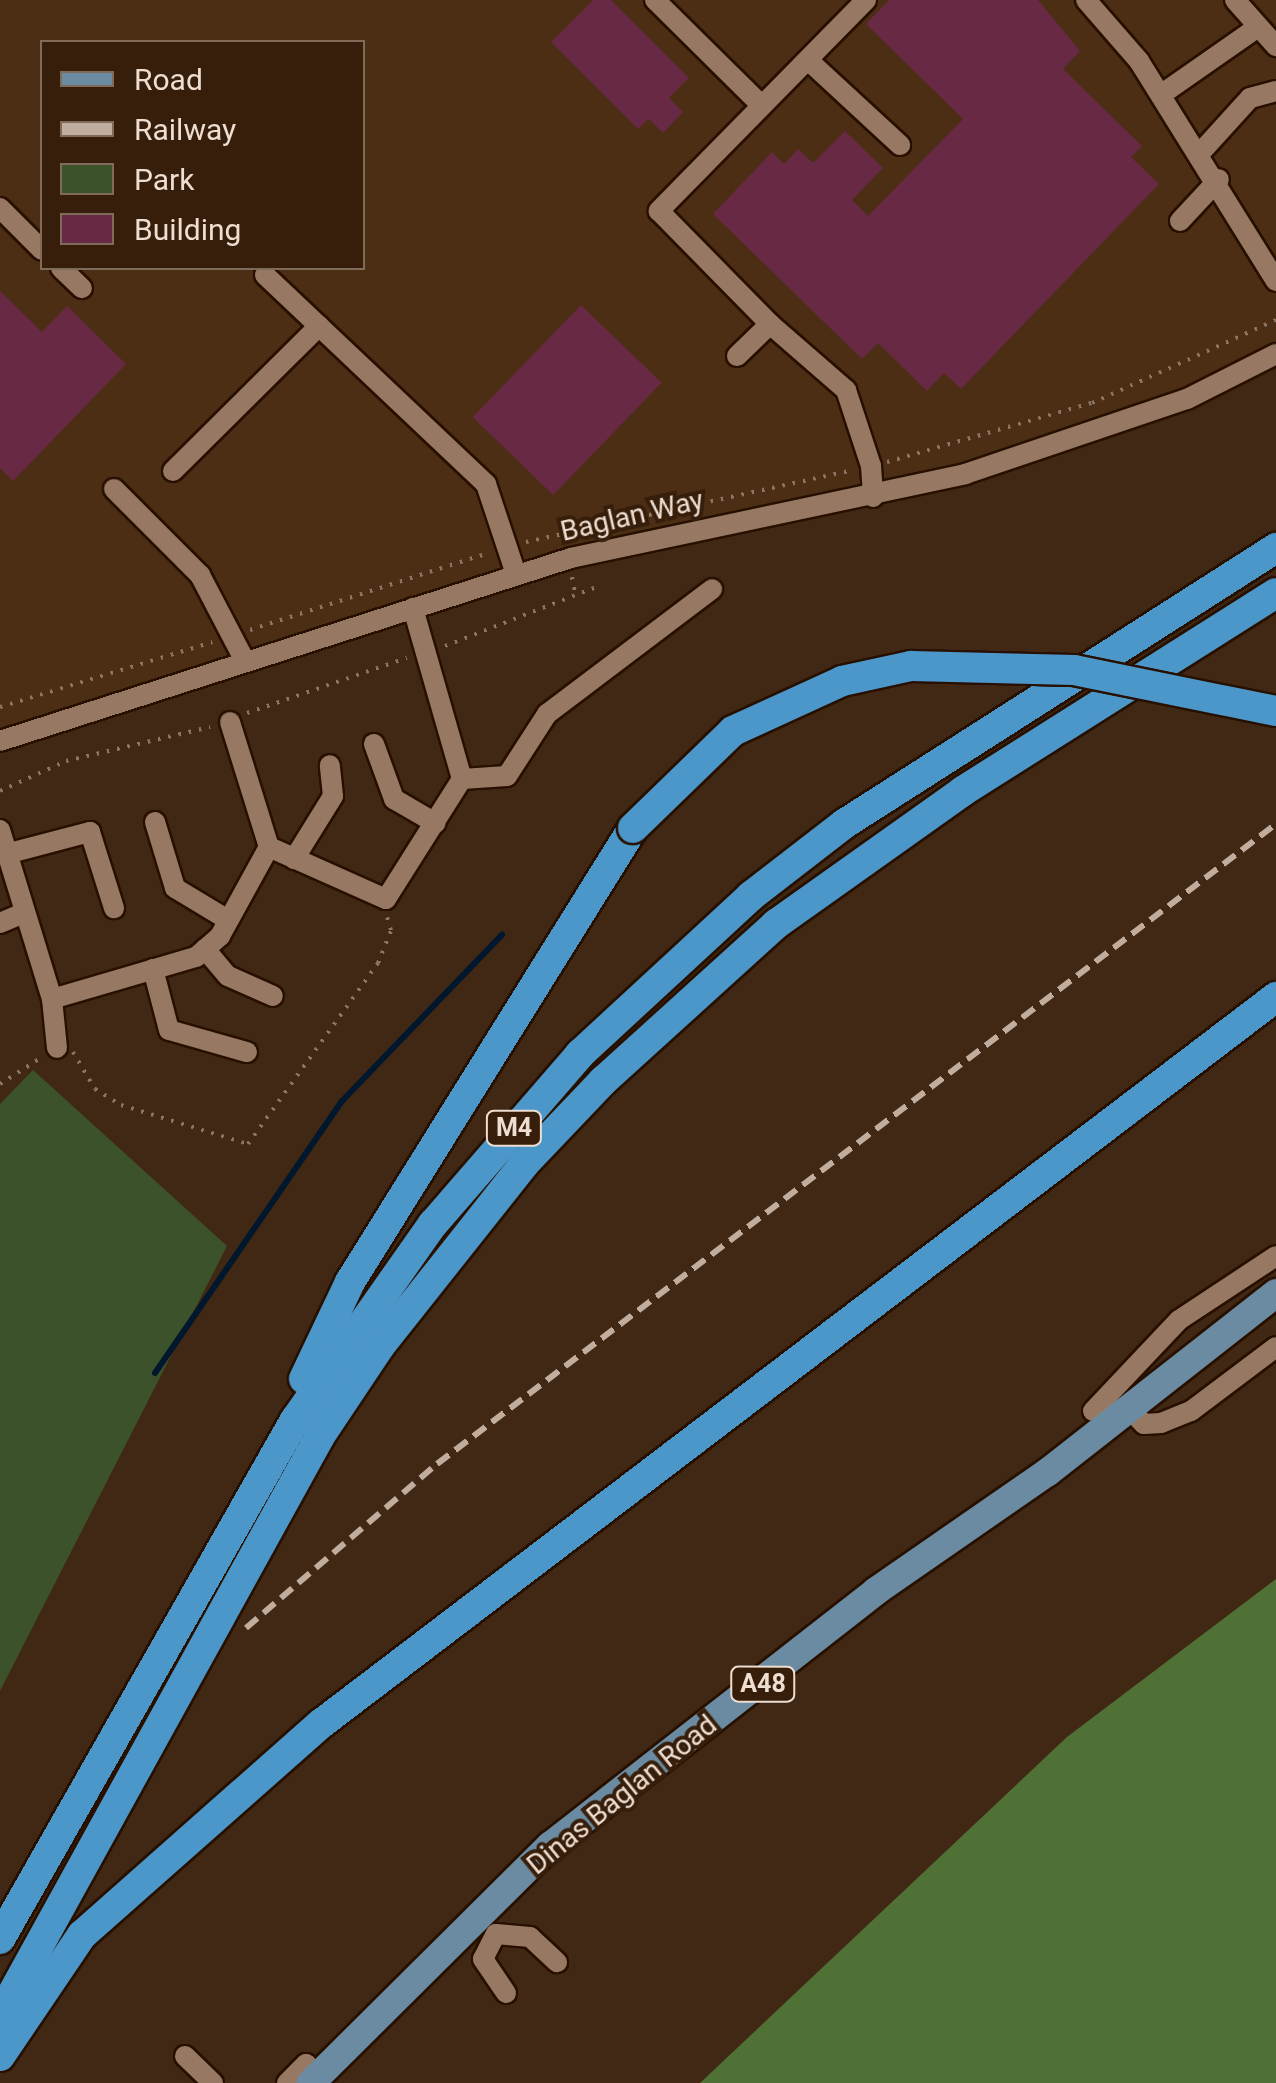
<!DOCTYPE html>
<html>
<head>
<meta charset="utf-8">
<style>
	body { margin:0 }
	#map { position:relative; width:1276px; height:2083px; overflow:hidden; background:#412814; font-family:Roboto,sans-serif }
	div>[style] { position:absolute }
	.built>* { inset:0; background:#4c2e14 }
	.green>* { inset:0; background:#3c522a }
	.forest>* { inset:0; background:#507136 }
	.stream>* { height:6px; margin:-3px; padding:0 3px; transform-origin:3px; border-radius:3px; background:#00172e }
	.building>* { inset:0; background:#672944; transform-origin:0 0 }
	.path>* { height:4px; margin-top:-2px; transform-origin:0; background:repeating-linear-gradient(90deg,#8b7665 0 2.5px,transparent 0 10.5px) }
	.roads { filter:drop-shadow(2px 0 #271000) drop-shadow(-2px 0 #271000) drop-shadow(0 2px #271000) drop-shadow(0 -2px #271000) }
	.minor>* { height:20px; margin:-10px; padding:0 10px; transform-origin:10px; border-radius:10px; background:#977963 }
	.major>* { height:28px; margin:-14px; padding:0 14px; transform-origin:14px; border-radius:14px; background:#6a8ba1 }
	.highway>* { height:30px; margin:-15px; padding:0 15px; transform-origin:15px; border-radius:15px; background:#4c97ca }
	.rail>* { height:6px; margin-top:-3px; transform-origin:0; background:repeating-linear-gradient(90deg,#c0ad9e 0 15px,transparent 0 23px) }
	.bridges { filter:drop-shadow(2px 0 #271000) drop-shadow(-2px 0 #271000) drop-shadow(0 2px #271000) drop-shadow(0 -2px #271000) }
	.highway-bridge>* { height:30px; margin:-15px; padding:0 15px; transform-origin:15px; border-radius:15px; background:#4c97ca }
	span { translate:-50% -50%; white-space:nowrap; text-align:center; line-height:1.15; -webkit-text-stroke:8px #361e0a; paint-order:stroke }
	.shield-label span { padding:2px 8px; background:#361e0a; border:2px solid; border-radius:8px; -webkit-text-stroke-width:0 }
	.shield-label { font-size:25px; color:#eeddd1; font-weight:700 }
	.street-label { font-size:28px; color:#eeddd1 }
	.legend { position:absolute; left:40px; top:40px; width:325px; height:230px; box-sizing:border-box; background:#361e0a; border:2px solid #806a5a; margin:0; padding:12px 18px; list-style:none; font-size:30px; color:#eeddd1 }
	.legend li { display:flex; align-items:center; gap:20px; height:50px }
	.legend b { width:50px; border:2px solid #806a5a }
</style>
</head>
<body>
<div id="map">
	<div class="built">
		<div style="clip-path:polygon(evenodd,0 0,1276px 0,1276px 354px,965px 474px,698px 527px,0 742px,0 0,42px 42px,362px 42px,362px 268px,42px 268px,42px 42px)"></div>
	</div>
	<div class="green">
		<div style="clip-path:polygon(33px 1070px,227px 1246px,0 1691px,0 1104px)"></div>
	</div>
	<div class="forest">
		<div style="clip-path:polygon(1276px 1579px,1276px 2083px,700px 2083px,1067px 1737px)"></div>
	</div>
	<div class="stream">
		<div style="left:155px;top:1373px;width:330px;rotate:-55.5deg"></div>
		<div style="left:342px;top:1101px;width:231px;rotate:-46.1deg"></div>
	</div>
	<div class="building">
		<div style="clip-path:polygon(593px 0,611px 0,689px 78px,669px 98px,683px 112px,663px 133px,649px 119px,638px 129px,551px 42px)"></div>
		<div style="clip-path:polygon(889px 0,1038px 0,1080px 51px,1063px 69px,1142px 146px,1131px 157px,1159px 184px,961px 389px,944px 373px,927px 391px,878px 343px,862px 359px,713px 214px,772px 152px,784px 164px,798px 149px,813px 163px,845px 131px,883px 168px,852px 200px,868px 216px,963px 119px,866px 24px)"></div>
		<div style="clip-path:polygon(0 291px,42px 332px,67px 306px,126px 364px,13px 481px,0 468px)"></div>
		<div style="left:581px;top:305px;width:112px;height:156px;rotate:44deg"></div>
	</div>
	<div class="path">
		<div style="left:887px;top:462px;width:213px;rotate:-16.1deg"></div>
		<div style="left:1092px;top:403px;width:202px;rotate:-24.3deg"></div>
		<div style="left:526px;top:542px;width:335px;rotate:-12.4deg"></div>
		<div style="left:572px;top:577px;width:20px;rotate:79deg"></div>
		<div style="left:250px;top:630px;width:250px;rotate:-17.9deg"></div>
		<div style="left:445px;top:646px;width:160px;rotate:-21.3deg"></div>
		<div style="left:0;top:707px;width:222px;rotate:-17deg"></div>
		<div style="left:247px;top:713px;width:169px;rotate:-19deg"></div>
		<div style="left:0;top:791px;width:72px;rotate:-24.4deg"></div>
		<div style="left:66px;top:761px;width:148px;rotate:-13.3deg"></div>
		<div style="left:73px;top:1052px;width:43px;rotate:59.3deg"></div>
		<div style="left:95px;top:1089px;width:31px;rotate:32deg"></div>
		<div style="left:121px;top:1105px;width:133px;rotate:17.1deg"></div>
		<div style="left:248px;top:1144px;width:223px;rotate:-54.3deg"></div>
		<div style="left:378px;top:963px;width:35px;rotate:-68deg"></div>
		<div style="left:391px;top:930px;width:14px;rotate:-107deg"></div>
		<div style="left:0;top:1084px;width:50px;rotate:-32.7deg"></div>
	</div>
	<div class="roads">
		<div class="minor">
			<div style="left:655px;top:0;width:146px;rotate:44.7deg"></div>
			<div style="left:866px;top:0;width:296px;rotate:134.5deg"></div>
			<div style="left:659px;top:211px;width:158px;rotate:45.5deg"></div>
			<div style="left:770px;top:324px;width:101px;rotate:41deg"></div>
			<div style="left:846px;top:390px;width:80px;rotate:71.8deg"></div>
			<div style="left:871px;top:466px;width:31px;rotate:86deg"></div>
			<div style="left:1086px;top:0;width:81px;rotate:49deg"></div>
			<div style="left:1139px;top:61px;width:259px;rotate:58.1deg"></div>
			<div style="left:1235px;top:0;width:62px;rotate:48.3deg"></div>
			<div style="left:809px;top:61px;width:124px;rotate:42.7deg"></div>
			<div style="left:1162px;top:94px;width:117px;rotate:-34.9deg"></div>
			<div style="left:1201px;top:152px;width:73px;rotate:-47.8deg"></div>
			<div style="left:1250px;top:98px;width:27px;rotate:-15deg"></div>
			<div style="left:0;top:208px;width:59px;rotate:45deg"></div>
			<div style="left:1180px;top:221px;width:57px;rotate:-47.1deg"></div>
			<div style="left:61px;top:268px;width:29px;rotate:44deg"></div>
			<div style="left:265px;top:275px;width:304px;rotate:43.4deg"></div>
			<div style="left:486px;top:484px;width:95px;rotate:71.6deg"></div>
			<div style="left:737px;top:356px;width:46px;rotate:-44.1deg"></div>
			<div style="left:173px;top:471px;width:206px;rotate:-44.8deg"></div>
			<div style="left:114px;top:489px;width:122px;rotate:45deg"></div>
			<div style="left:200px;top:575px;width:95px;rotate:62.4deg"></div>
			<div style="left:230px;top:722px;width:131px;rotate:72.7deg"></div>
			<div style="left:0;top:741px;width:600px;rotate:-17.77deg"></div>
			<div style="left:571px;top:558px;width:403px;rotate:-12deg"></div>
			<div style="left:965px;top:474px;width:234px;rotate:-18.7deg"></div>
			<div style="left:1187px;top:399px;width:100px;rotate:-26.8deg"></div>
			<div style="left:374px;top:744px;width:59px;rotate:70deg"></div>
			<div style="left:394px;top:799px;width:48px;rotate:30.3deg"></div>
			<div style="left:462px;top:779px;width:45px;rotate:-3.8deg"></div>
			<div style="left:507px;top:776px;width:74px;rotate:-57.2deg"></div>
			<div style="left:547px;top:714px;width:207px;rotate:-37.1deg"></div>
			<div style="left:155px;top:822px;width:69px;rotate:73.1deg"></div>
			<div style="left:175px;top:888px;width:62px;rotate:31.1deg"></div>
			<div style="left:0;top:830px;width:177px;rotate:72.9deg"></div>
			<div style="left:52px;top:999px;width:150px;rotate:-16.3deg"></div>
			<div style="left:196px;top:957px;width:32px;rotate:-41deg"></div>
			<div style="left:220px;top:936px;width:102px;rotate:-61.2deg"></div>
			<div style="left:269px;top:847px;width:128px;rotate:24deg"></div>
			<div style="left:386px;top:899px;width:142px;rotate:-57.7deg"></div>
			<div style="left:462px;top:779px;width:178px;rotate:-106deg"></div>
			<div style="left:6px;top:854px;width:87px;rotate:-14.7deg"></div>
			<div style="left:90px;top:832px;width:80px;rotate:72.5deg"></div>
			<div style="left:294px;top:859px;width:74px;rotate:-58.2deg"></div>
			<div style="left:333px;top:796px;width:31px;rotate:-96deg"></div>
			<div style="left:0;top:923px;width:23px;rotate:-23deg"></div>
			<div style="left:205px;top:949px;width:35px;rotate:50deg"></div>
			<div style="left:228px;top:976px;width:49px;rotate:24deg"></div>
			<div style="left:153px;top:969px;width:63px;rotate:75.3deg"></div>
			<div style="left:169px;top:1030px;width:81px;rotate:15.8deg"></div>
			<div style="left:52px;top:999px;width:49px;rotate:84.2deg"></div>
			<div style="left:1128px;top:1407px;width:23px;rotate:47deg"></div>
			<div style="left:1144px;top:1424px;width:17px;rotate:-3deg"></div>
			<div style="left:1161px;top:1423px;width:32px;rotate:-22deg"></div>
			<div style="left:1191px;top:1411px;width:106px;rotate:-37deg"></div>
			<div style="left:1093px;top:1411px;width:125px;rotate:-46.6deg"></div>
			<div style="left:1179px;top:1320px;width:116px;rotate:-33.4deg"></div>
			<div style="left:506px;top:1993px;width:41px;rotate:-124.1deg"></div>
			<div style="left:483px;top:1959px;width:28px;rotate:-63deg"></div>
			<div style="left:496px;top:1934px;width:34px;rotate:5deg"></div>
			<div style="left:530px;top:1937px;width:37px;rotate:43deg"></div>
			<div style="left:185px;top:2056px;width:39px;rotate:44deg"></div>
			<div style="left:287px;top:2083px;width:27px;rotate:-45deg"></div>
			<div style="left:306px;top:2064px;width:17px;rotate:45deg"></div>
		</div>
		<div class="major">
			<div style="left:311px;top:2083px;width:337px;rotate:-44.8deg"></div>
			<div style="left:550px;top:1846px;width:414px;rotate:-38deg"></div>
			<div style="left:876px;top:1591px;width:209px;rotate:-34.7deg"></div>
			<div style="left:1048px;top:1472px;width:290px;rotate:-38.1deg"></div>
		</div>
		<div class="highway">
			<div style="left:304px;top:1379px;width:107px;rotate:-64.6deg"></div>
			<div style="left:350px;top:1282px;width:535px;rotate:-58.06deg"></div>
			<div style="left:0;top:1939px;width:597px;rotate:-60.39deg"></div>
			<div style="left:295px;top:1420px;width:240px;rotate:-54.9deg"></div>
			<div style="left:433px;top:1224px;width:225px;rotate:-49.1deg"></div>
			<div style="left:580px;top:1054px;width:233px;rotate:-42.7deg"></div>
			<div style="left:751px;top:896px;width:118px;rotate:-37.7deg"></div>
			<div style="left:844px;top:824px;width:513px;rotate:-32.57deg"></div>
			<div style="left:0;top:2016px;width:662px;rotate:-61.11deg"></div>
			<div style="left:320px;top:1436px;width:108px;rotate:-56.3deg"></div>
			<div style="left:380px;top:1346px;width:232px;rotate:-51.6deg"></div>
			<div style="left:524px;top:1164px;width:115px;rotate:-46.4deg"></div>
			<div style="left:603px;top:1081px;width:234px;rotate:-42.2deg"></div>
			<div style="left:776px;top:924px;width:229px;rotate:-35.4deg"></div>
			<div style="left:963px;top:791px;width:370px;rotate:-32.3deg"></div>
			<div style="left:0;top:2056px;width:146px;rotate:-55.9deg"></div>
			<div style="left:82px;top:1935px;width:320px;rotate:-41.5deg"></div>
			<div style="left:322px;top:1723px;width:1199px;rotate:-37.27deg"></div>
		</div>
	</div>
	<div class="rail">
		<div style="left:246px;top:1628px;width:252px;rotate:-40.7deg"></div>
		<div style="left:437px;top:1464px;width:1055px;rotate:-37.34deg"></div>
	</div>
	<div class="bridges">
		<div class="highway-bridge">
			<div style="left:633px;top:828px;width:139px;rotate:-44.1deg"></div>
			<div style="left:733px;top:731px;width:120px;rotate:-24.6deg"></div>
			<div style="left:842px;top:681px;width:71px;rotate:-12.3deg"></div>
			<div style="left:911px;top:666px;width:163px;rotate:1.4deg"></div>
			<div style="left:1074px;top:670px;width:206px;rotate:11.5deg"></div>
		</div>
	</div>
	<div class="shield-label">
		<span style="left:514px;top:1128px">M4</span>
		<span style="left:763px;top:1684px">A48</span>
	</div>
	<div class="street-label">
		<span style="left:632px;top:516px;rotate:-13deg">Baglan Way</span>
		<span style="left:622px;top:1795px;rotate:-39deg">Dinas Baglan Road</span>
	</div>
	<ul class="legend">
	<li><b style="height:12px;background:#6a8ba1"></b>Road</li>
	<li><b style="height:12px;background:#c0ad9e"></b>Railway</li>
	<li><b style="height:28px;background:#3c522a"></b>Park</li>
	<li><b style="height:28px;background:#672944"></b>Building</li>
	</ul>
</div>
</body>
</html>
